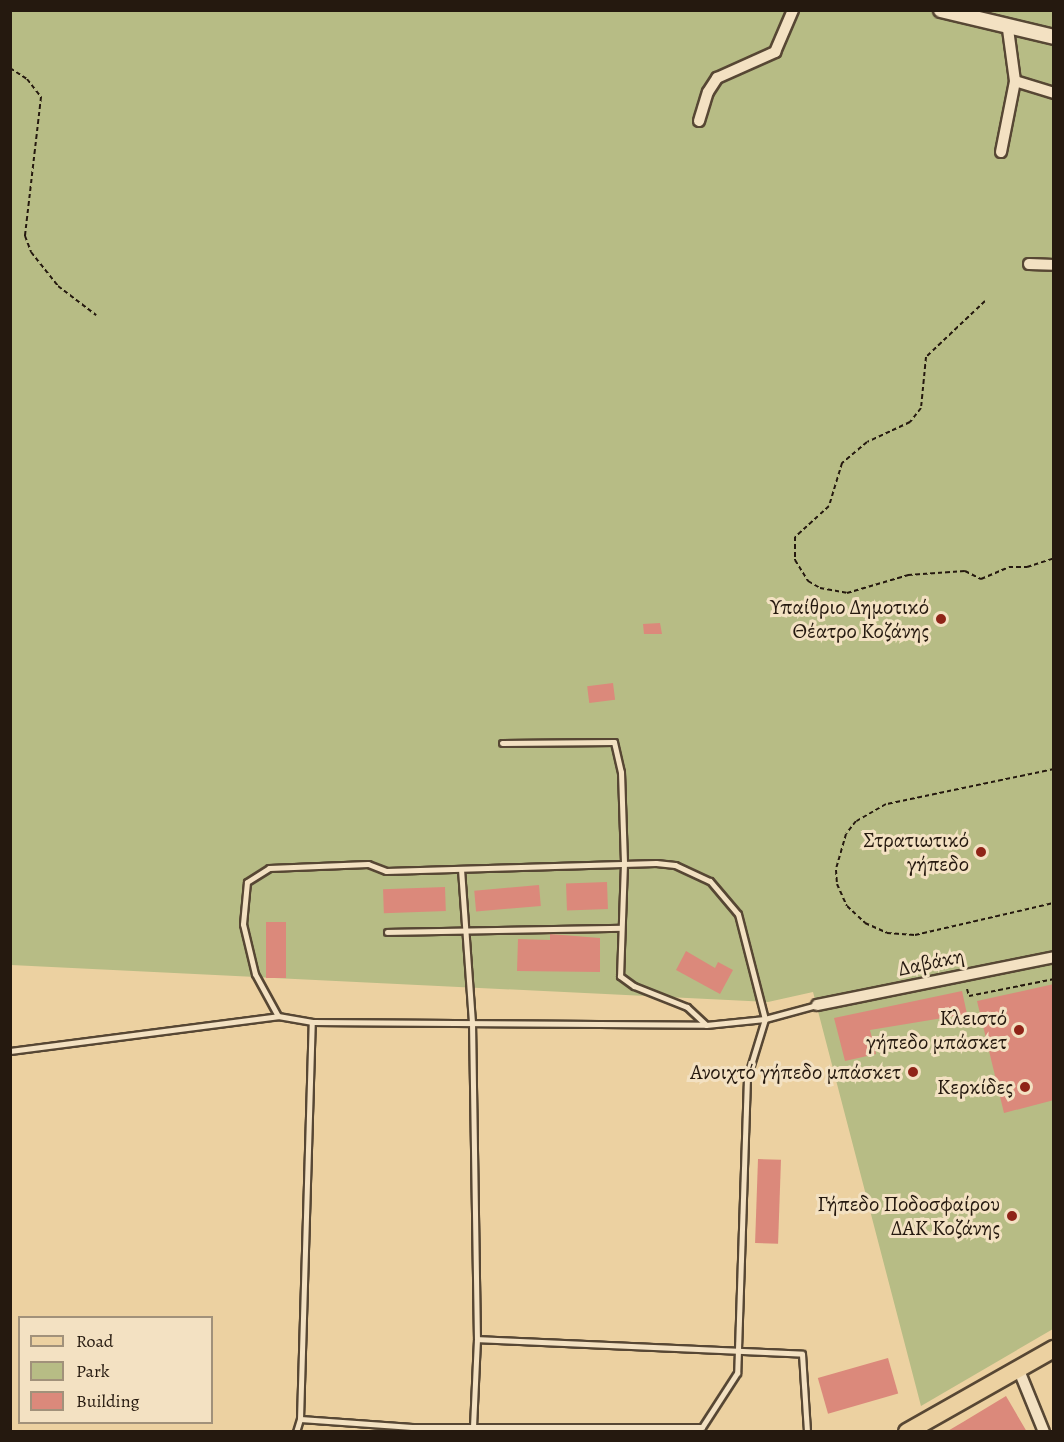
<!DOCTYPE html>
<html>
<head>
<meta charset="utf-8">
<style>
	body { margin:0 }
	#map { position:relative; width:1064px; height:1442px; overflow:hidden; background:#ecd1a1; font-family:Alegreya,serif }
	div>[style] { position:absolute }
	.green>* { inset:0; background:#b7bc85 }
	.building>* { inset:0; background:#db897b; transform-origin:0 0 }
	.path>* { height:2px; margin-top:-1px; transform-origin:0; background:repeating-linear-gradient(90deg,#25190f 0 4.5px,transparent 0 7.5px) }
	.roads { filter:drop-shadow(2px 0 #574734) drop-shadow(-2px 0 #574734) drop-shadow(0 2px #574734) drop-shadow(0 -2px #574734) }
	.service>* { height:5px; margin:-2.5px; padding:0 2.5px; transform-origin:2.5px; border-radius:2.5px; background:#f3e1c2 }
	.minor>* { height:10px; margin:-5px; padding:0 5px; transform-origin:5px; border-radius:5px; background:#f3e1c2 }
	.tertiary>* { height:14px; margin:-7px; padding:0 7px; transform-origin:7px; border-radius:7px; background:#f3e1c2 }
	.primary>* { height:16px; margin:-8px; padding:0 8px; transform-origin:8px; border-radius:8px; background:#ecd1a1 }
	.dots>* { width:16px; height:16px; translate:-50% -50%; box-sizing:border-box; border:3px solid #f3e1c2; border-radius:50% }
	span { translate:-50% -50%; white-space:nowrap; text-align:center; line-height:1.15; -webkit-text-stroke:6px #f3e1c2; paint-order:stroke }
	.poi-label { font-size:21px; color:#25190f }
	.right { translate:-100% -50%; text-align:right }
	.street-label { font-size:21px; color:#25190f }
	.frame { position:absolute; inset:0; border:12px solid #25190f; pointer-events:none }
	.legend { position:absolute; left:18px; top:1316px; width:195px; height:108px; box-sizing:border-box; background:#f3e1c2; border:2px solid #a1917a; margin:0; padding:8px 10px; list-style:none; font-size:18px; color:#25190f }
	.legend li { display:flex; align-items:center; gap:12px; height:30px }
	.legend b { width:30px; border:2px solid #a1917a }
</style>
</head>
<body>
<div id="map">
	<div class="green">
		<div style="clip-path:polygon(11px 11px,1053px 11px,1053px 1329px,921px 1406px,813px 992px,768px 1002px,11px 965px)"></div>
	</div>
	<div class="building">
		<div style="clip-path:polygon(660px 623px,662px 634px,644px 634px,643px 624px)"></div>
		<div style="left:613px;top:683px;width:17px;height:26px;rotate:83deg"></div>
		<div style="left:607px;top:882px;width:27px;height:41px;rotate:88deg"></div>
		<div style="left:539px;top:885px;width:21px;height:65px;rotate:85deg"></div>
		<div style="left:445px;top:887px;width:24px;height:62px;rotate:88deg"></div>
		<div style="left:266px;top:922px;width:20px;height:56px"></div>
		<div style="clip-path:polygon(550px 934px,600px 938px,600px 972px,517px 971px,518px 939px,550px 940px)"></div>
		<div style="clip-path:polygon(686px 951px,715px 968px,718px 962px,733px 970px,720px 994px,676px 970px)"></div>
		<div style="clip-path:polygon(1054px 984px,1054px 1100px,1004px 1113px,977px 1001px)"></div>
		<div style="clip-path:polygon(962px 991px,967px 1014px,870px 1030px,876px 1054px,845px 1061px,834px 1018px)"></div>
		<div style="left:758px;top:1159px;width:23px;height:84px;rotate:2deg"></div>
		<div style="left:888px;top:1358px;width:37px;height:73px;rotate:74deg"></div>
		<div style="clip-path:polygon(1006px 1396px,1027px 1432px,946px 1432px,963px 1422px)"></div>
	</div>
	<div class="path">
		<div style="left:10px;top:68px;width:20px;rotate:33deg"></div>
		<div style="left:27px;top:79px;width:23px;rotate:52deg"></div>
		<div style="left:41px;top:97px;width:140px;rotate:96.6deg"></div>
		<div style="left:25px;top:236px;width:17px;rotate:69deg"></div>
		<div style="left:31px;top:252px;width:43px;rotate:51.5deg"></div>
		<div style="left:58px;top:286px;width:48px;rotate:37.3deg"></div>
		<div style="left:985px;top:301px;width:81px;rotate:136.5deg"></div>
		<div style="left:926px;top:357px;width:51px;rotate:95.6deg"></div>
		<div style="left:921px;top:408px;width:18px;rotate:128deg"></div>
		<div style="left:910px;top:422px;width:47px;rotate:155.1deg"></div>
		<div style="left:867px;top:442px;width:33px;rotate:140deg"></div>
		<div style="left:842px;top:463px;width:45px;rotate:106.8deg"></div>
		<div style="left:829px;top:506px;width:46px;rotate:137.6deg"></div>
		<div style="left:795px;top:537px;width:23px;rotate:90deg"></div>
		<div style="left:795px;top:560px;width:25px;rotate:58deg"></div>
		<div style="left:808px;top:581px;width:14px;rotate:30deg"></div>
		<div style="left:820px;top:588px;width:27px;rotate:10deg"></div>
		<div style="left:847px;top:593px;width:64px;rotate:-16.4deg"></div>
		<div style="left:908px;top:575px;width:57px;rotate:-4deg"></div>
		<div style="left:965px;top:571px;width:18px;rotate:27deg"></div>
		<div style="left:981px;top:579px;width:30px;rotate:-23deg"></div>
		<div style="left:1009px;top:567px;width:18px"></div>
		<div style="left:1027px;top:567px;width:28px;rotate:-18deg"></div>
		<div style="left:1054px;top:769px;width:172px;rotate:168.2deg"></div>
		<div style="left:886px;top:804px;width:34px;rotate:150deg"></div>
		<div style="left:856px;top:821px;width:16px;rotate:128deg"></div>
		<div style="left:846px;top:834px;width:37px;rotate:106deg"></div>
		<div style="left:836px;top:870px;width:14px;rotate:86deg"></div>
		<div style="left:837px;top:884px;width:24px;rotate:66deg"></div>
		<div style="left:847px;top:906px;width:25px;rotate:43deg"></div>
		<div style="left:865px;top:923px;width:24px;rotate:24deg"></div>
		<div style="left:887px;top:933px;width:28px;rotate:4deg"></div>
		<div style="left:915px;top:935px;width:143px;rotate:-13deg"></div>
		<div style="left:967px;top:989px;width:7px;rotate:74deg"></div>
		<div style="left:969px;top:996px;width:87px;rotate:-11.3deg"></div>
	</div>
	<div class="roads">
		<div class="service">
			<div style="left:502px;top:743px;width:112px;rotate:-0.5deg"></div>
			<div style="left:614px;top:742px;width:31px;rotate:77deg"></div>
			<div style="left:621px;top:772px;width:91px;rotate:88.1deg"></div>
			<div style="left:624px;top:863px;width:113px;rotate:92deg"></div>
			<div style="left:620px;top:976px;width:17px;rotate:36deg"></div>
			<div style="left:634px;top:986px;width:57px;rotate:21.6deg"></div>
			<div style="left:687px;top:1007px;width:26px;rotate:43deg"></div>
			<div style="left:461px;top:869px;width:153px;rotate:85.9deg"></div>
			<div style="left:472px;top:1022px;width:317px;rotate:89.1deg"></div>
			<div style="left:477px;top:1339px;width:88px;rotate:92.6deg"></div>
			<div style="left:387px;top:932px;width:234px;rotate:-1deg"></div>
			<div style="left:278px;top:1016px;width:48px;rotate:-118.7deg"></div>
			<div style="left:255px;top:974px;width:51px;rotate:-103.5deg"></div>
			<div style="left:243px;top:924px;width:42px;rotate:-84.6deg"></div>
			<div style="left:247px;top:882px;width:26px;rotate:-32deg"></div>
			<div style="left:269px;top:868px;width:99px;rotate:-2.3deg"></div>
			<div style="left:368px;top:864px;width:19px;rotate:21deg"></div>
			<div style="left:386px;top:871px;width:270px;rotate:-1.7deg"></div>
			<div style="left:656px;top:863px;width:19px;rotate:6deg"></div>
			<div style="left:675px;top:865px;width:38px;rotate:25deg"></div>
			<div style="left:710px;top:881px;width:43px;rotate:49.7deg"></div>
			<div style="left:738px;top:914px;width:108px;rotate:75.6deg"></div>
			<div style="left:765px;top:1019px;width:62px;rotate:107deg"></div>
			<div style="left:747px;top:1078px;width:295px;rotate:91.9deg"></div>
			<div style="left:737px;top:1373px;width:64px;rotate:122.9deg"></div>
			<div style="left:702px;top:1427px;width:290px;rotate:180deg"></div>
			<div style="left:412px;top:1427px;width:112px;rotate:-175.9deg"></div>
			<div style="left:300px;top:1419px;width:397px;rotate:-88.3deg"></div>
			<div style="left:10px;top:1051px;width:270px;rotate:-7.4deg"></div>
			<div style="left:278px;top:1016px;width:35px;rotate:10deg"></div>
			<div style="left:312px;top:1022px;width:394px;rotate:0.4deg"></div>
			<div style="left:706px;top:1025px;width:59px;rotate:-5.8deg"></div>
			<div style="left:765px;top:1019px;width:54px;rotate:-15.1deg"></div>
			<div style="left:477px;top:1339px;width:325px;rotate:2.6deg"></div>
			<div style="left:802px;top:1354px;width:78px;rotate:86.3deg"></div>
			<div style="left:296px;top:1432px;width:14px;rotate:-73deg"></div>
		</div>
		<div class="minor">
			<div style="left:1015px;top:81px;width:41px;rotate:17.1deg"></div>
			<div style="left:699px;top:121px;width:30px;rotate:-73deg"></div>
			<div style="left:708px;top:92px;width:17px;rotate:-57deg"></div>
			<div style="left:717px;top:78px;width:64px;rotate:-24.1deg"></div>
			<div style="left:775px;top:52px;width:46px;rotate:-66.8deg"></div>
			<div style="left:1001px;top:152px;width:72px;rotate:-78.8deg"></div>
			<div style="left:1015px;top:81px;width:52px;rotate:-97.7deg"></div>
			<div style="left:1029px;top:264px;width:25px;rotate:2deg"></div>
			<div style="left:817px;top:1005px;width:242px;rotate:-11.4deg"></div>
			<div style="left:1018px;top:1368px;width:69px;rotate:67.9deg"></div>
		</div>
		<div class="tertiary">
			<div style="left:941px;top:10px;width:116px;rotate:13.4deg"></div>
		</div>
		<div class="primary">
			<div style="left:907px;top:1432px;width:169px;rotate:-29.5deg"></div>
		</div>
	</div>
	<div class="dots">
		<div style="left:941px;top:619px;background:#8f2418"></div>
		<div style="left:981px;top:852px;background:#8f2418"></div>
		<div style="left:1019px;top:1030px;background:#8f2418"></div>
		<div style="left:913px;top:1072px;background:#8f2418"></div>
		<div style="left:1025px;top:1087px;background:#8f2418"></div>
		<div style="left:1012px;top:1216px;background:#8f2418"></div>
	</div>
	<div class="poi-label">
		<span class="right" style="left:929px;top:619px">Υπαίθριο Δημοτικό<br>Θέατρο Κοζάνης</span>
		<span class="right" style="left:969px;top:852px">Στρατιωτικό<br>γήπεδο</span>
		<span class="right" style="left:1007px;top:1030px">Κλειστό<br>γήπεδο μπάσκετ</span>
		<span class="right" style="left:901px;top:1072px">Ανοιχτό γήπεδο μπάσκετ</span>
		<span class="right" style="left:1013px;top:1087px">Κερκίδες</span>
		<span class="right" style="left:1000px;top:1216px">Γήπεδο Ποδοσφαίρου<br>ΔΑΚ Κοζάνης</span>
	</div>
	<div class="street-label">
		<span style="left:931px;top:962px;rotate:-12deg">Δαβάκη</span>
	</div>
	<div class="frame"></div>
	<ul class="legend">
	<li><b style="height:8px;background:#ecd1a1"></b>Road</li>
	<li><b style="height:16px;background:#b7bc85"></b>Park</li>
	<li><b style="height:16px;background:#db897b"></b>Building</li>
	</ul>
</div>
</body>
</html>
